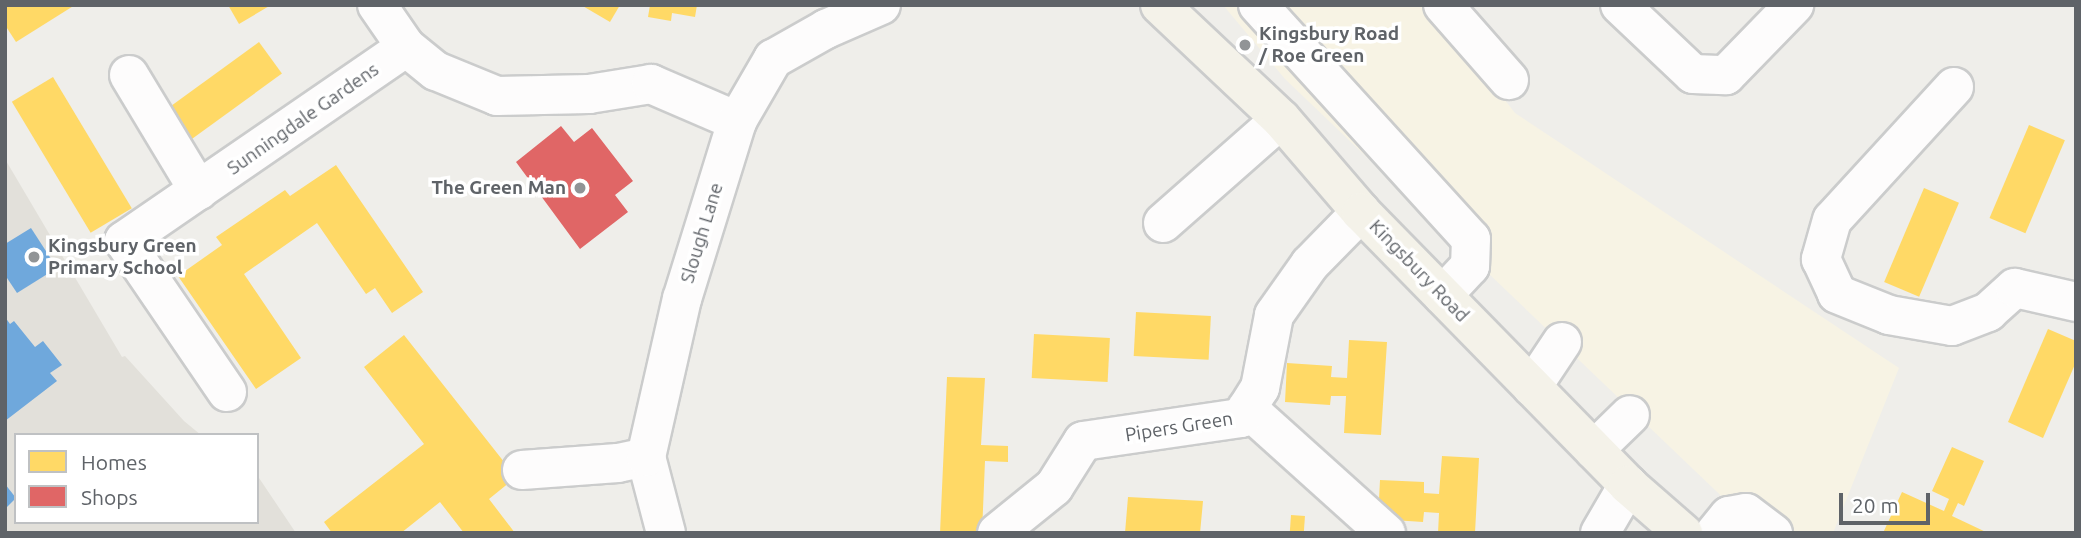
<!DOCTYPE html>
<html>
<head>
<meta charset="utf-8">
<style>
	body { margin:0 }
	#map { position:relative; width:2081px; height:538px; overflow:hidden; background:#efeeea; font-family:Ubuntu,sans-serif }
	div>[style] { position:absolute }
	.commercial>* { inset:0; background:#f7f3e4 }
	.education>* { inset:0; background:#e2e0da }
	.homes>* { inset:0; background:#ffd966; transform-origin:0 0 }
	.shops>* { inset:0; background:#e06666 }
	.schools>* { inset:0; background:#6fa8dc }
	.roads { filter:drop-shadow(2px 0 #cbcccc) drop-shadow(-2px 0 #cbcccc) drop-shadow(0 2px #cbcccc) drop-shadow(0 -2px #cbcccc) }
	.minor>* { height:38px; margin:-19px; padding:0 19px; transform-origin:19px; border-radius:19px; background:#fdfcfc }
	.major>* { height:38px; margin:-19px; padding:0 19px; transform-origin:19px; border-radius:19px; background:#f4f2e9 }
	.dots>* { width:19px; height:19px; translate:-50% -50%; box-sizing:border-box; border:4px solid #fff; border-radius:50% }
	span { translate:-50% -50%; white-space:nowrap; text-align:center; line-height:1.15; -webkit-text-stroke:7px #fff; paint-order:stroke }
	.poi-label { font-size:19px; color:#5f6368; font-weight:700 }
	.left { translate:0 -50%; text-align:left }
	.right { translate:-100% -50%; text-align:right }
	.street-label { font-size:19px; color:#5f6368 }
	.frame { position:absolute; inset:0; border:7px solid #5f6368; pointer-events:none }
	.legend { position:absolute; left:14px; top:433px; width:245px; height:91px; box-sizing:border-box; background:#fff; border:2px solid #bfc1c3; margin:0; padding:9px 12px; list-style:none; font-size:21px; color:#5f6368 }
	.legend li { display:flex; align-items:center; gap:14px; height:35px }
	.legend b { width:35px; border:2px solid #bfc1c3 }
	.scale { position:absolute; left:1839px; top:493px; width:91px; height:32px; box-sizing:border-box; border:4px solid #5f6368; border-top:0; padding-left:9px; font-size:21px; line-height:24px; white-space:nowrap; color:#5f6368; -webkit-text-stroke:5px #fff; paint-order:stroke }
</style>
</head>
<body>
<div id="map">
	<div class="commercial">
		<div style="clip-path:polygon(1223px 5px,1431px 5px,1515px 113px,1899px 368px,1833px 533px,1760px 533px,1285px 79px)"></div>
	</div>
	<div class="education">
		<div style="clip-path:polygon(5px 159px,122px 357px,125px 356px,184px 421px,201px 435px,16px 435px,16px 522px,257px 522px,257px 475px,296px 533px,5px 533px)"></div>
	</div>
	<div class="homes">
		<div style="clip-path:polygon(5px 5px,75px 5px,16px 42px,5px 25px)"></div>
		<div style="clip-path:polygon(228px 5px,271px 5px,239px 24px)"></div>
		<div style="clip-path:polygon(581px 5px,620px 5px,610px 22px)"></div>
		<div style="clip-path:polygon(650px 5px,697px 5px,695px 17px,672px 13px,671px 21px,648px 17px)"></div>
		<div style="left:259px;top:42px;width:39px;height:116px;rotate:54deg"></div>
		<div style="left:53px;top:77px;width:153px;height:48px;rotate:59deg"></div>
		<div style="left:2029px;top:125px;width:39px;height:101px;rotate:23deg"></div>
		<div style="clip-path:polygon(336px 165px,423px 292px,392px 313px,375px 288px,366px 294px,317px 223px,244px 274px,301px 358px,256px 389px,178px 276px,222px 245px,216px 237px,285px 190px,290px 196px)"></div>
		<div style="left:1924px;top:188px;width:38px;height:102px;rotate:23deg"></div>
		<div style="left:1136px;top:312px;width:75px;height:44px;rotate:3deg"></div>
		<div style="clip-path:polygon(2048px 329px,2076px 341px,2076px 362px,2043px 438px,2008px 422px)"></div>
		<div style="left:1034px;top:334px;width:76px;height:44px;rotate:3deg"></div>
		<div style="clip-path:polygon(404px 335px,516px 477px,489px 499px,515px 533px,464px 533px,440px 502px,401px 533px,332px 533px,324px 522px,424px 444px,364px 367px)"></div>
		<div style="clip-path:polygon(1349px 340px,1387px 342px,1381px 435px,1344px 433px,1346px 396px,1331px 396px,1330px 405px,1285px 402px,1287px 363px,1332px 366px,1331px 377px,1347px 378px)"></div>
		<div style="clip-path:polygon(947px 377px,985px 378px,981px 445px,1008px 446px,1008px 462px,985px 461px,982px 533px,940px 533px)"></div>
		<div style="clip-path:polygon(1952px 447px,1984px 461px,1964px 506px,1958px 503px,1952px 516px,1988px 533px,1883px 533px,1902px 492px,1944px 511px,1949px 499px,1932px 491px)"></div>
		<div style="clip-path:polygon(1442px 456px,1479px 458px,1475px 533px,1438px 533px,1439px 513px,1424px 512px,1423px 522px,1378px 519px,1380px 480px,1424px 482px,1424px 493px,1439px 494px)"></div>
		<div style="clip-path:polygon(1128px 497px,1203px 501px,1200px 533px,1125px 533px)"></div>
		<div style="left:1291px;top:515px;width:14px;height:18px;rotate:4deg"></div>
	</div>
	<div class="shops">
		<div style="clip-path:polygon(561px 126px,574px 142px,592px 128px,633px 181px,615px 195px,628px 212px,580px 249px,516px 162px)"></div>
	</div>
	<div class="schools">
		<div style="clip-path:polygon(31px 228px,57px 268px,17px 293px,5px 275px,5px 244px)"></div>
		<div style="clip-path:polygon(5px 317px,10px 324px,14px 321px,35px 347px,43px 341px,62px 365px,50px 373px,57px 381px,5px 421px)"></div>
		<div style="clip-path:polygon(5px 484px,16px 498px,5px 509px)"></div>
	</div>
	<div class="roads">
		<div class="minor">
			<div style="left:377px;top:5px;width:51px;rotate:55.4deg"></div>
			<div style="left:406px;top:47px;width:38px;rotate:39deg"></div>
			<div style="left:436px;top:71px;width:66px;rotate:22.3deg"></div>
			<div style="left:497px;top:96px;width:92px;rotate:-1.2deg"></div>
			<div style="left:589px;top:94px;width:63px;rotate:-9.2deg"></div>
			<div style="left:651px;top:84px;width:94px;rotate:23.3deg"></div>
			<div style="left:1258px;top:5px;width:316px;rotate:47.7deg"></div>
			<div style="left:1471px;top:239px;width:27px;rotate:92deg"></div>
			<div style="left:1470px;top:266px;width:40px;rotate:133deg"></div>
			<div style="left:1443px;top:5px;width:100px;rotate:48.7deg"></div>
			<div style="left:1620px;top:5px;width:100px;rotate:43.4deg"></div>
			<div style="left:1693px;top:74px;width:33px;rotate:2deg"></div>
			<div style="left:1726px;top:75px;width:98px;rotate:-45.8deg"></div>
			<div style="left:129px;top:75px;width:135px;rotate:58.9deg"></div>
			<div style="left:1954px;top:87px;width:180px;rotate:132.5deg"></div>
			<div style="left:1832px;top:220px;width:41px;rotate:105.8deg"></div>
			<div style="left:1821px;top:259px;width:38px;rotate:65deg"></div>
			<div style="left:1837px;top:294px;width:56px;rotate:22deg"></div>
			<div style="left:1889px;top:315px;width:64px;rotate:9.9deg"></div>
			<div style="left:1952px;top:326px;width:39px;rotate:-21deg"></div>
			<div style="left:1988px;top:312px;width:36px;rotate:-42deg"></div>
			<div style="left:2015px;top:288px;width:63px;rotate:12.9deg"></div>
			<div style="left:1163px;top:223px;width:157px;rotate:-41.4deg"></div>
			<div style="left:1532px;top:387px;width:54px;rotate:-56.3deg"></div>
			<div style="left:227px;top:392px;width:183px;rotate:-124.3deg"></div>
			<div style="left:124px;top:241px;width:342px;rotate:-34.5deg"></div>
			<div style="left:1247px;top:408px;width:187px;rotate:42deg"></div>
			<div style="left:1594px;top:450px;width:50px;rotate:-44.2deg"></div>
			<div style="left:522px;top:470px;width:96px;rotate:-4.2deg"></div>
			<div style="left:618px;top:463px;width:29px;rotate:-12deg"></div>
			<div style="left:666px;top:533px;width:79px;rotate:-104.7deg"></div>
			<div style="left:646px;top:457px;width:162px;rotate:-77.2deg"></div>
			<div style="left:682px;top:299px;width:186px;rotate:-72.8deg"></div>
			<div style="left:737px;top:121px;width:72px;rotate:-59.9deg"></div>
			<div style="left:773px;top:59px;width:61px;rotate:-29.5deg"></div>
			<div style="left:826px;top:29px;width:60px;rotate:-23.6deg"></div>
			<div style="left:997px;top:533px;width:73px;rotate:-38.9deg"></div>
			<div style="left:1054px;top:487px;width:54px;rotate:-57.8deg"></div>
			<div style="left:1083px;top:441px;width:160px;rotate:-8.3deg"></div>
			<div style="left:1241px;top:418px;width:36px;rotate:-58deg"></div>
			<div style="left:1260px;top:388px;width:74px;rotate:-79.1deg"></div>
			<div style="left:1274px;top:315px;width:62px;rotate:-54.8deg"></div>
			<div style="left:1310px;top:264px;width:73px;rotate:-45.6deg"></div>
			<div style="left:1600px;top:533px;width:56px;rotate:-59.7deg"></div>
			<div style="left:1715px;top:533px;width:22px;rotate:-51deg"></div>
			<div style="left:1729px;top:516px;width:17px;rotate:-10deg"></div>
			<div style="left:1746px;top:513px;width:34px;rotate:37deg"></div>
		</div>
		<div class="major">
			<div style="left:1160px;top:5px;width:166px;rotate:43.3deg"></div>
			<div style="left:1281px;top:119px;width:123px;rotate:49.3deg"></div>
			<div style="left:1361px;top:212px;width:382px;rotate:45.6deg"></div>
			<div style="left:1628px;top:485px;width:73px;rotate:41.1deg"></div>
		</div>
	</div>
	<div class="dots">
		<div style="left:1245px;top:45px;background:#919496"></div>
		<div style="left:580px;top:188px;background:#919496"></div>
		<div style="left:34px;top:257px;background:#919496"></div>
	</div>
	<div class="poi-label">
		<span class="left" style="left:1259px;top:45px">Kingsbury Road<br>/ Roe Green</span>
		<span class="right" style="left:566px;top:188px">The Green Man</span>
		<span class="left" style="left:48px;top:257px">Kingsbury Green<br>Primary School</span>
	</div>
	<div class="street-label">
		<span style="left:303px;top:119px;rotate:-35deg">Sunningdale Gardens</span>
		<span style="left:702px;top:233px;rotate:-73deg">Slough Lane</span>
		<span style="left:1419px;top:271px;rotate:46deg">Kingsbury Road</span>
		<span style="left:1179px;top:427px;rotate:-9deg">Pipers Green</span>
	</div>
	<div class="frame"></div>
	<ul class="legend">
	<li><b style="height:19px;background:#ffd966"></b>Homes</li>
	<li><b style="height:19px;background:#e06666"></b>Shops</li>
	</ul>
	<div class="scale">20 m</div>
</div>
</body>
</html>
